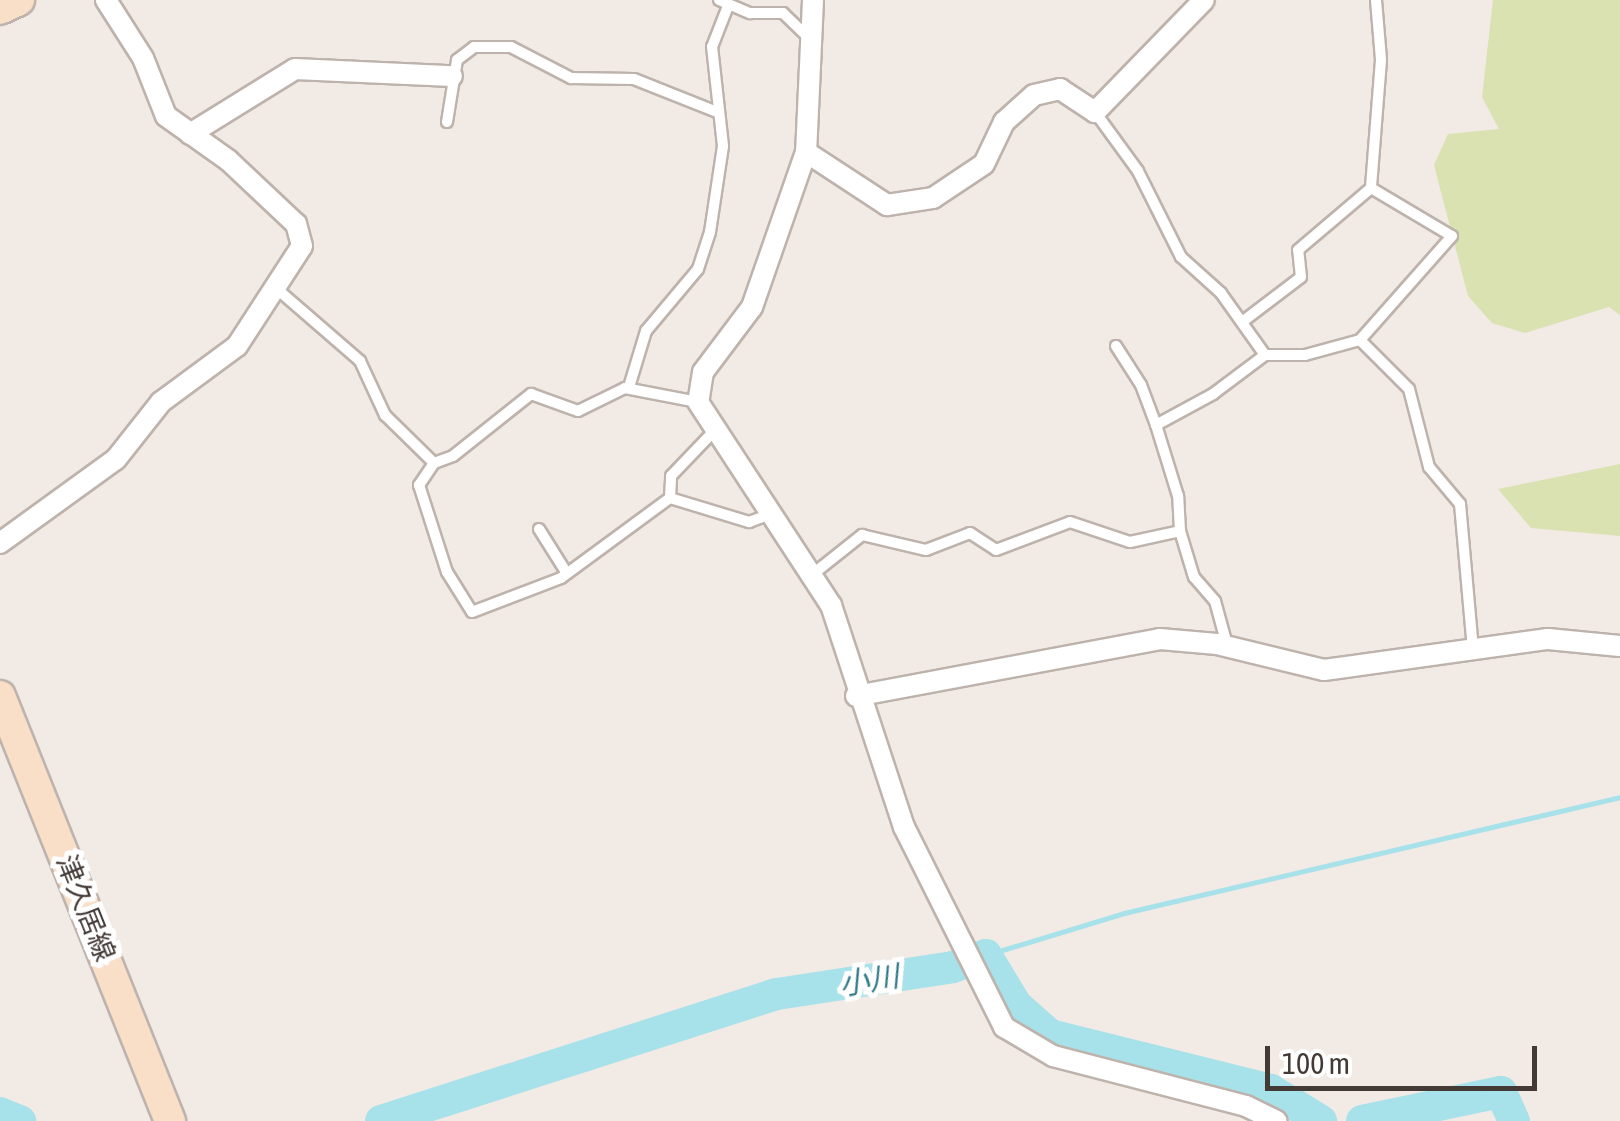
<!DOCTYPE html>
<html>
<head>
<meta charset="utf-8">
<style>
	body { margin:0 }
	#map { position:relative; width:1620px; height:1121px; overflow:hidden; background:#f1eae5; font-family:"Asap Condensed","Noto Sans JP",sans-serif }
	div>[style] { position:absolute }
	.green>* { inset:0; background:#dae2b2 }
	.stream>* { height:5px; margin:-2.5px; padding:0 2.5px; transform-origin:2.5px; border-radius:2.5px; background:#a7e1e9 }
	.river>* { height:32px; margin:-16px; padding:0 16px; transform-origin:16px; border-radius:16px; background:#a7e1e9 }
	.roads { filter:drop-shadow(2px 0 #beb3ac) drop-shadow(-2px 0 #beb3ac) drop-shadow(0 2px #beb3ac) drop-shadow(0 -2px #beb3ac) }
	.lane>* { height:10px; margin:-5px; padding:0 5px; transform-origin:5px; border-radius:5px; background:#fff }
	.street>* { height:20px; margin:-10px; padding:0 10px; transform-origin:10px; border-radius:10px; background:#fff }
	.secondary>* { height:30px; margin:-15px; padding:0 15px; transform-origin:15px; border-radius:15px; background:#f9dfc7 }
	span { translate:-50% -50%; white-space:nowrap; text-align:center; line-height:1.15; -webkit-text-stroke:10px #fff; paint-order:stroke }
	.street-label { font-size:28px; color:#433a36 }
	.water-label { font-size:30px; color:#317b87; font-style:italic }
	.scale { position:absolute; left:1265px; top:1046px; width:272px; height:45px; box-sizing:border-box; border:5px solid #433a36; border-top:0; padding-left:12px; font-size:30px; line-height:35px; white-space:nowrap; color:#433a36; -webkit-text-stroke:8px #fff; paint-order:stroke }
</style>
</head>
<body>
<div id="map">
	<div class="green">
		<div style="clip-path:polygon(1493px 0,1620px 0,1620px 315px,1609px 307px,1525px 333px,1492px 323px,1468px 296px,1434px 165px,1448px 134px,1499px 129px,1482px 97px)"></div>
		<div style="clip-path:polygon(1620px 464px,1620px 536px,1531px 528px,1498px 489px)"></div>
	</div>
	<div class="stream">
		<div style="left:986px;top:955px;width:144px;rotate:-16.9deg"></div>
		<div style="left:1124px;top:913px;width:509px;rotate:-13.16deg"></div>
	</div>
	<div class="river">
		<div style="left:0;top:1113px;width:22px;rotate:22deg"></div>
		<div style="left:381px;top:1121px;width:416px;rotate:-17.8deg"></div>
		<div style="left:777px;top:994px;width:178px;rotate:-8.7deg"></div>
		<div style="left:953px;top:967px;width:35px;rotate:-20deg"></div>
		<div style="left:986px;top:955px;width:58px;rotate:59deg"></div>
		<div style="left:1016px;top:1005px;width:45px;rotate:41.4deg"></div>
		<div style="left:1050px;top:1035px;width:228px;rotate:14deg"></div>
		<div style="left:1271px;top:1090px;width:59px;rotate:31.8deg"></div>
		<div style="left:1362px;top:1121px;width:142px;rotate:-11.8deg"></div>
		<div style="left:1501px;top:1092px;width:32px;rotate:66deg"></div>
	</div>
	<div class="roads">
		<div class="lane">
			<div style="left:719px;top:0;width:34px;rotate:23deg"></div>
			<div style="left:750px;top:13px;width:33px"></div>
			<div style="left:783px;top:13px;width:36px;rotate:44deg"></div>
			<div style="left:1376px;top:0;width:60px;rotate:85.2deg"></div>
			<div style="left:1381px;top:60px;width:128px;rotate:94.5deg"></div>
			<div style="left:1371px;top:188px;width:94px;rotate:30.7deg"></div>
			<div style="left:1452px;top:236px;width:139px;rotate:131.5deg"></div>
			<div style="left:1360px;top:340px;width:69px;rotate:45deg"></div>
			<div style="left:1409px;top:389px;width:81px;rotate:75.6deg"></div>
			<div style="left:1429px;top:467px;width:48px;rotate:50deg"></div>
			<div style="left:1460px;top:504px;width:147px;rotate:84.9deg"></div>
			<div style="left:447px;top:122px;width:63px;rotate:-80.8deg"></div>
			<div style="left:457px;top:60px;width:21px;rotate:-37deg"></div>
			<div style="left:474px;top:47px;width:37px"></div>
			<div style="left:511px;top:47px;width:68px;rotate:27.3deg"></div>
			<div style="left:571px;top:78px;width:63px;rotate:0.9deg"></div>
			<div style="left:634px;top:79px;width:89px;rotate:21.7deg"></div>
			<div style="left:277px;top:289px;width:110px;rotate:40.9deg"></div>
			<div style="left:360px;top:361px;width:60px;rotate:65.2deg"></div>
			<div style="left:385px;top:415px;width:69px;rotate:44.4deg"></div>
			<div style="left:434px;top:463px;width:20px;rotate:-20deg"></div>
			<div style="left:453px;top:456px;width:100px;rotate:-38.5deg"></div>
			<div style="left:531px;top:394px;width:50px;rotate:19.9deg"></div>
			<div style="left:578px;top:411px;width:52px;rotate:-26.1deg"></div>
			<div style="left:625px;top:388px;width:74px;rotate:10.9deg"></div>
			<div style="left:1242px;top:322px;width:74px;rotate:-37.3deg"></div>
			<div style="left:1301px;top:277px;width:27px;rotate:-96deg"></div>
			<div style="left:1298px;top:250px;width:96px;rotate:-40.3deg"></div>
			<div style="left:1116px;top:346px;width:46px;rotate:57.3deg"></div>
			<div style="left:1141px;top:385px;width:43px;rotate:69.4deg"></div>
			<div style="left:1265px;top:355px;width:40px"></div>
			<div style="left:1305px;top:355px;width:57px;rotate:-15.3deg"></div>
			<div style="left:629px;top:387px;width:59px;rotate:-73.1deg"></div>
			<div style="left:646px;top:331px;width:81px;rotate:-50deg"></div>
			<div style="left:698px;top:269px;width:39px;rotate:-72deg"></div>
			<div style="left:710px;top:232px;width:87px;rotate:-81.4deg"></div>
			<div style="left:723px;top:146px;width:100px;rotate:-96.3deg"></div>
			<div style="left:712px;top:47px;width:44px;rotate:-68.7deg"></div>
			<div style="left:434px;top:463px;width:27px;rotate:124deg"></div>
			<div style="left:419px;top:485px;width:91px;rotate:72.2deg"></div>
			<div style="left:447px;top:572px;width:47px;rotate:58deg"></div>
			<div style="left:472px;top:612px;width:95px;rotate:-20.9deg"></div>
			<div style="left:561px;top:578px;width:135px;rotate:-36.3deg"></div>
			<div style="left:670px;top:498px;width:83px;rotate:16.9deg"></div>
			<div style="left:749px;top:522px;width:20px;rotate:-20deg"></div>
			<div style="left:670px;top:498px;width:22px;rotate:-87deg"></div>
			<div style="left:671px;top:476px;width:62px;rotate:-46.3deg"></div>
			<div style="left:539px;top:529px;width:51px;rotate:57.9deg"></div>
			<div style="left:1180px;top:531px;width:48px;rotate:73.1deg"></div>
			<div style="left:1194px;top:577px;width:32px;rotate:49deg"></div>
			<div style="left:1215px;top:601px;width:46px;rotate:74.7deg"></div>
			<div style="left:813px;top:574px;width:63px;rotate:-38.5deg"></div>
			<div style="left:862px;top:535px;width:66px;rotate:13.2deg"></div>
			<div style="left:926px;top:550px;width:47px;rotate:-21.1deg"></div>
			<div style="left:970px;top:533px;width:31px;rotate:33deg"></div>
			<div style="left:996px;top:550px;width:79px;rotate:-20.7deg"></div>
			<div style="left:1070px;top:522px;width:63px;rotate:18.4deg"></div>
			<div style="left:1130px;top:542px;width:51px;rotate:-12.4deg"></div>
			<div style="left:1180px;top:531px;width:35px;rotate:-93deg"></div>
			<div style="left:1178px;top:496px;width:74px;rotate:-107.2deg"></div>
			<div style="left:1156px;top:425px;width:65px;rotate:-28.5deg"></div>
			<div style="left:1213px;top:394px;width:65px;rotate:-36.9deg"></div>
			<div style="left:1265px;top:355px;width:76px;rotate:-125.4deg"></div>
			<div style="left:1221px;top:293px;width:54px;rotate:-138deg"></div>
			<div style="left:1181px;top:257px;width:96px;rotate:-116.6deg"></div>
			<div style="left:1138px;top:171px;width:73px;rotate:-126.1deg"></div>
		</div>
		<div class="street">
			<div style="left:813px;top:0;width:152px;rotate:92.6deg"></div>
			<div style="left:806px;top:152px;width:164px;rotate:109.2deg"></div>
			<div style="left:752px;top:307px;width:81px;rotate:127deg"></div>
			<div style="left:703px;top:372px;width:30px;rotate:99deg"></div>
			<div style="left:698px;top:402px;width:243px;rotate:56.8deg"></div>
			<div style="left:831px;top:605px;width:234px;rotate:71.8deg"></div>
			<div style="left:904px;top:827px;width:224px;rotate:63.4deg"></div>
			<div style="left:1004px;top:1027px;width:57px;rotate:30.6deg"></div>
			<div style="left:1053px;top:1056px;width:199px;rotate:14.5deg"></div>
			<div style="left:1246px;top:1106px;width:34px;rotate:26deg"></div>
			<div style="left:190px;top:134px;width:123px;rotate:-31.8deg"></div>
			<div style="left:295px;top:69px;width:157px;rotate:2.6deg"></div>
			<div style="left:806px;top:152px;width:97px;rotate:33.2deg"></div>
			<div style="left:887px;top:205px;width:47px;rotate:-8.7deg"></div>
			<div style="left:933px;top:198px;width:61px;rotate:-33.7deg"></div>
			<div style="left:984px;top:164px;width:47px;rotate:-64.5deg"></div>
			<div style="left:1004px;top:122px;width:40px;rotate:-42deg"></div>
			<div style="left:1034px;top:95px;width:27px;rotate:-13deg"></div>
			<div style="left:1060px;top:89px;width:42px;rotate:33.3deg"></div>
			<div style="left:1095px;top:112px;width:156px;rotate:-45.8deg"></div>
			<div style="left:0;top:543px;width:143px;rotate:-35.9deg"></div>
			<div style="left:116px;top:459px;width:73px;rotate:-51.7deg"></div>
			<div style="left:161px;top:402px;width:94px;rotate:-36.4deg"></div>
			<div style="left:237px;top:346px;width:119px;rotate:-57deg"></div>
			<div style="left:302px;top:246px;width:23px;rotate:-105deg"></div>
			<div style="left:296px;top:224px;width:93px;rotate:-136.7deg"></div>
			<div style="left:228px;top:160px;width:76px;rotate:-144.6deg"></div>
			<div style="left:166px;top:116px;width:62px;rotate:-111.6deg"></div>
			<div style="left:143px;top:58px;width:69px;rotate:-122.5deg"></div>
			<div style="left:856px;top:696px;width:309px;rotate:-10.6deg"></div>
			<div style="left:1160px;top:639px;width:57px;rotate:5deg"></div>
			<div style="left:1217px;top:644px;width:110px;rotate:13.7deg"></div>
			<div style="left:1324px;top:670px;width:226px;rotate:-7.9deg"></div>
			<div style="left:1548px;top:639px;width:72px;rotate:5.6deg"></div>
		</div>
		<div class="secondary">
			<div style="left:0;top:9px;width:21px;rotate:-25deg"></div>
			<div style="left:0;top:696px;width:458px;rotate:68.2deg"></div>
		</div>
	</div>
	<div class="street-label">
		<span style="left:86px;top:908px;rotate:68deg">津久居線</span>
	</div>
	<div class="water-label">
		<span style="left:869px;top:980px;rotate:-9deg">小川</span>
	</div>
	<div class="scale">100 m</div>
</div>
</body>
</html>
